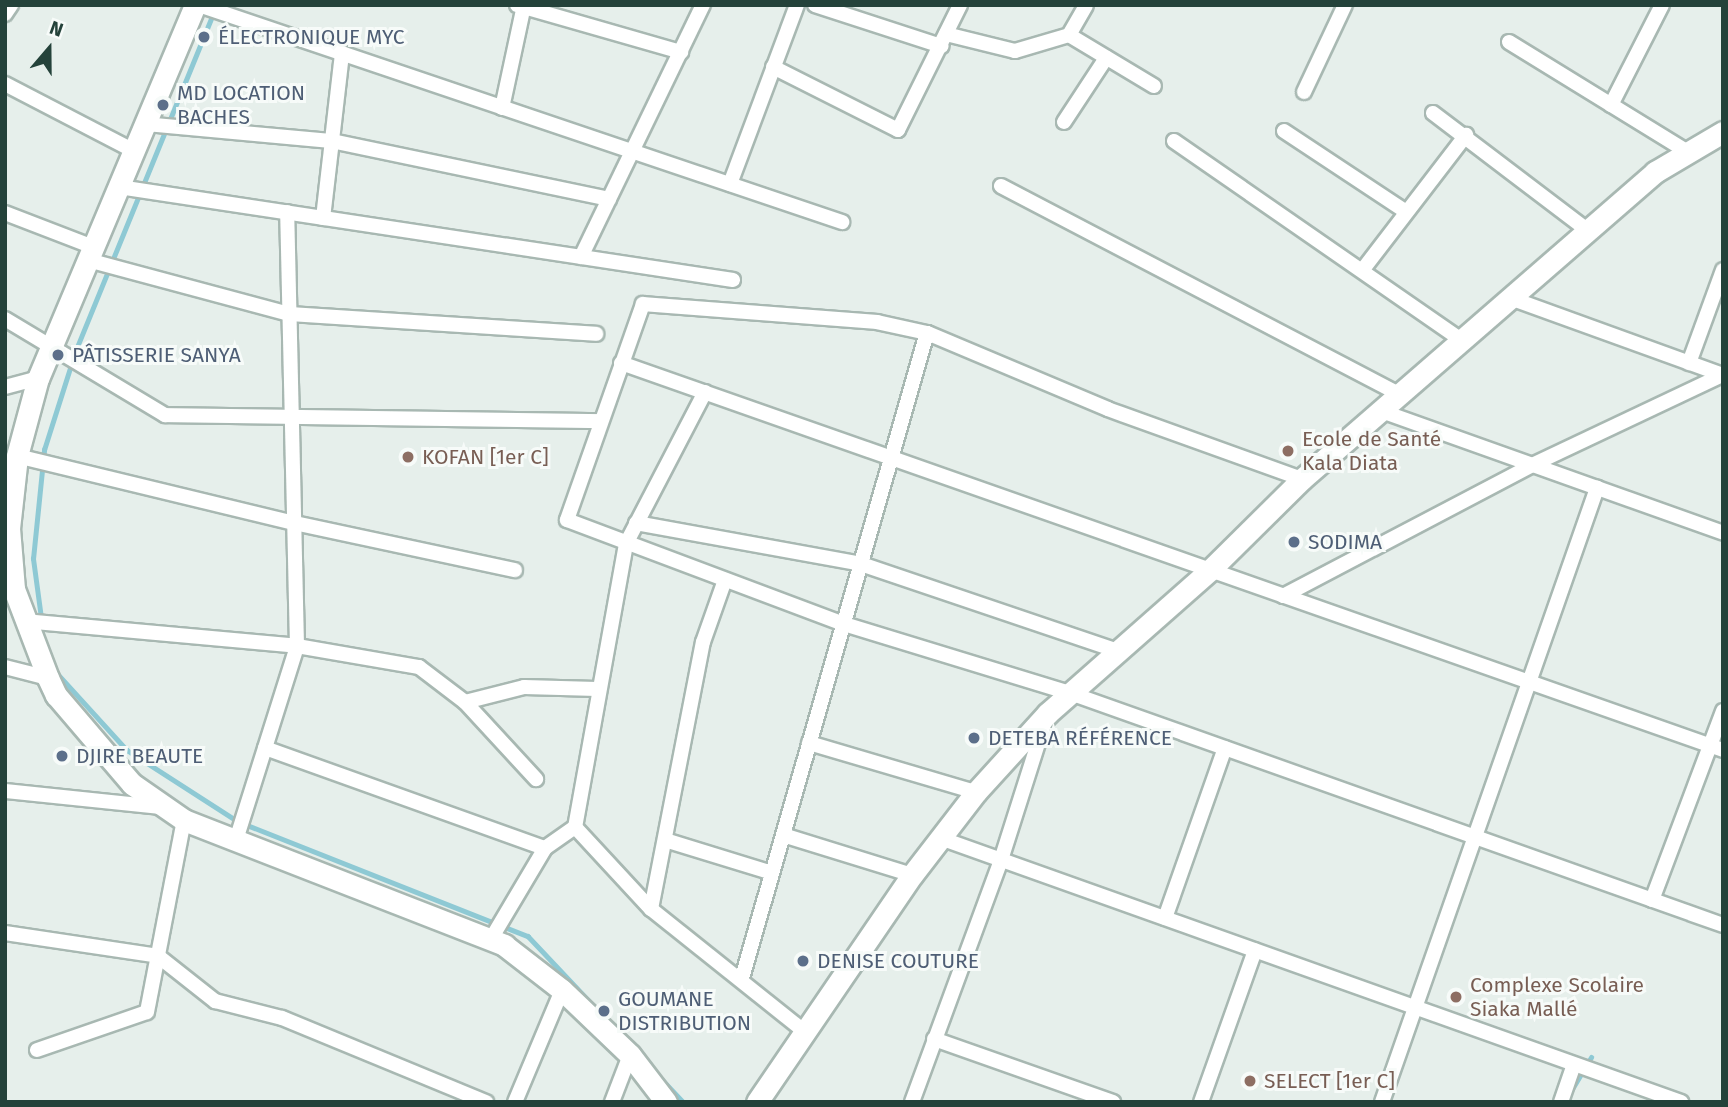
<!DOCTYPE html>
<html>
<head>
<meta charset="utf-8">
<style>
	body { margin:0 }
	#map { position:relative; width:1728px; height:1107px; overflow:hidden; background:#e6efeb; font-family:"Fira Sans",sans-serif }
	div>[style] { position:absolute }
	.stream>* { height:4.5px; margin:-2.25px; padding:0 2.25px; transform-origin:2.25px; border-radius:2.25px; background:#8ec9d4 }
	.roads { filter:drop-shadow(2px 0 #a8b8b2) drop-shadow(-2px 0 #a8b8b2) drop-shadow(0 2px #a8b8b2) drop-shadow(0 -2px #a8b8b2) }
	.street>* { height:14px; margin:-7px; padding:0 7px; transform-origin:7px; border-radius:7px; background:#fff }
	.secondary>* { height:21px; margin:-10.5px; padding:0 10.5px; transform-origin:10.5px; border-radius:10.5px; background:#fff }
	.dots>* { width:19px; height:19px; translate:-50% -50%; box-sizing:border-box; border:4px solid #f7fbf9; border-radius:50% }
	span { translate:-50% -50%; white-space:nowrap; text-align:center; line-height:1.15; -webkit-text-stroke:6px #f7fbf9; paint-order:stroke }
	.service-label { font-size:21px; color:#4e5e75 }
	.left { translate:0 -50%; text-align:left }
	.education-label { font-size:21px; color:#785e54 }
	.frame { position:absolute; inset:0; border:7px solid #24423a; pointer-events:none }
	.north { position:absolute; left:14px; top:14px; width:70px; height:70px; -webkit-text-stroke:5px #f7fbf9; paint-order:stroke; rotate:20deg; font-size:19px; font-weight:700; line-height:28px; text-align:center; color:#24423a }
	.north::after { content:''; display:block; margin:auto; width:24px; height:32px; background:#24423a; clip-path:polygon(50% 0,100% 100%,50% 72%,0 100%) }
</style>
</head>
<body>
<div id="map">
	<div class="stream">
		<div style="left:41px;top:618px;width:60px;rotate:-97.7deg"></div>
		<div style="left:33px;top:559px;width:110px;rotate:-84.2deg"></div>
		<div style="left:44px;top:450px;width:103px;rotate:-72.4deg"></div>
		<div style="left:75px;top:352px;width:366px;rotate:-67.8deg"></div>
		<div style="left:56px;top:672px;width:105px;rotate:47.7deg"></div>
		<div style="left:127px;top:750px;width:131px;rotate:32.8deg"></div>
		<div style="left:237px;top:821px;width:313px;rotate:21.6deg"></div>
		<div style="left:528px;top:936px;width:96px;rotate:46.7deg"></div>
		<div style="left:657px;top:1074px;width:38px;rotate:47deg"></div>
		<div style="left:1572px;top:1089px;width:37px;rotate:-59deg"></div>
	</div>
	<div class="roads">
		<div class="street">
			<div style="left:199px;top:5px;width:679px;rotate:18.65deg"></div>
			<div style="left:517px;top:5px;width:171px;rotate:16deg"></div>
			<div style="left:815px;top:5px;width:133px;rotate:18deg"></div>
			<div style="left:5px;top:14px;width:11px;rotate:-56deg"></div>
			<div style="left:946px;top:34px;width:71px;rotate:13.8deg"></div>
			<div style="left:1015px;top:51px;width:56px;rotate:-16.5deg"></div>
			<div style="left:1069px;top:35px;width:34px;rotate:-60deg"></div>
			<div style="left:1069px;top:35px;width:99px;rotate:31deg"></div>
			<div style="left:1509px;top:42px;width:208px;rotate:31.6deg"></div>
			<div style="left:773px;top:67px;width:140px;rotate:26.7deg"></div>
			<div style="left:898px;top:130px;width:140px;rotate:-63.6deg"></div>
			<div style="left:5px;top:84px;width:145px;rotate:27.4deg"></div>
			<div style="left:1304px;top:92px;width:96px;rotate:-64.8deg"></div>
			<div style="left:1611px;top:105px;width:112px;rotate:-63deg"></div>
			<div style="left:502px;top:108px;width:105px;rotate:-77.9deg"></div>
			<div style="left:1433px;top:113px;width:197px;rotate:37.2deg"></div>
			<div style="left:1064px;top:122px;width:77px;rotate:-56.7deg"></div>
			<div style="left:145px;top:124px;width:188px;rotate:5.2deg"></div>
			<div style="left:332px;top:141px;width:283px;rotate:11.8deg"></div>
			<div style="left:1284px;top:131px;width:145px;rotate:33.5deg"></div>
			<div style="left:1174px;top:141px;width:353px;rotate:34.7deg"></div>
			<div style="left:730px;top:184px;width:191px;rotate:-69.5deg"></div>
			<div style="left:1001px;top:186px;width:453px;rotate:27.6deg"></div>
			<div style="left:119px;top:187px;width:621px;rotate:8.61deg"></div>
			<div style="left:5px;top:213px;width:94px;rotate:21.1deg"></div>
			<div style="left:323px;top:218px;width:166px;rotate:-83.4deg"></div>
			<div style="left:581px;top:257px;width:280px;rotate:-64.2deg"></div>
			<div style="left:88px;top:260px;width:208px;rotate:15deg"></div>
			<div style="left:289px;top:314px;width:308px;rotate:3.7deg"></div>
			<div style="left:1364px;top:268px;width:168px;rotate:-52.5deg"></div>
			<div style="left:1513px;top:299px;width:223px;rotate:19.9deg"></div>
			<div style="left:5px;top:319px;width:187px;rotate:31deg"></div>
			<div style="left:165px;top:415px;width:435px;rotate:0.8deg"></div>
			<div style="left:621px;top:363px;width:1168px;rotate:19.35deg"></div>
			<div style="left:1689px;top:363px;width:99px;rotate:-69.9deg"></div>
			<div style="left:5px;top:387px;width:34px;rotate:-15deg"></div>
			<div style="left:705px;top:392px;width:171px;rotate:117.5deg"></div>
			<div style="left:626px;top:544px;width:288px;rotate:100.2deg"></div>
			<div style="left:575px;top:827px;width:112px;rotate:47.2deg"></div>
			<div style="left:651px;top:909px;width:196px;rotate:38.6deg"></div>
			<div style="left:1384px;top:412px;width:360px;rotate:19.6deg"></div>
			<div style="left:17px;top:456px;width:286px;rotate:13.6deg"></div>
			<div style="left:295px;top:523px;width:225px;rotate:12.1deg"></div>
			<div style="left:1302px;top:479px;width:206px;rotate:-160.2deg"></div>
			<div style="left:1108px;top:409px;width:196px;rotate:-157.2deg"></div>
			<div style="left:927px;top:333px;width:51px;rotate:-167.6deg"></div>
			<div style="left:877px;top:322px;width:235px;rotate:-175.6deg"></div>
			<div style="left:643px;top:304px;width:229px;rotate:109.4deg"></div>
			<div style="left:567px;top:520px;width:296px;rotate:20.6deg"></div>
			<div style="left:844px;top:624px;width:236px;rotate:17deg"></div>
			<div style="left:1070px;top:693px;width:693px;rotate:19.56deg"></div>
			<div style="left:636px;top:523px;width:229px;rotate:10.3deg"></div>
			<div style="left:861px;top:564px;width:271px;rotate:18.7deg"></div>
			<div style="left:1283px;top:596px;width:281px;rotate:-27.7deg"></div>
			<div style="left:1532px;top:465px;width:210px;rotate:-25.3deg"></div>
			<div style="left:24px;top:621px;width:274px;rotate:5.2deg"></div>
			<div style="left:297px;top:646px;width:124px;rotate:9.8deg"></div>
			<div style="left:419px;top:667px;width:58px;rotate:37.3deg"></div>
			<div style="left:465px;top:702px;width:105px;rotate:47.3deg"></div>
			<div style="left:5px;top:667px;width:44px;rotate:14.3deg"></div>
			<div style="left:465px;top:702px;width:61px;rotate:-14.3deg"></div>
			<div style="left:524px;top:687px;width:73px;rotate:1.6deg"></div>
			<div style="left:809px;top:743px;width:174px;rotate:16.4deg"></div>
			<div style="left:265px;top:748px;width:297px;rotate:19.7deg"></div>
			<div style="left:5px;top:791px;width:157px;rotate:5.9deg"></div>
			<div style="left:783px;top:835px;width:135px;rotate:17.2deg"></div>
			<div style="left:940px;top:838px;width:787px;rotate:19.61deg"></div>
			<div style="left:236px;top:840px;width:203px;rotate:-72.5deg"></div>
			<div style="left:297px;top:646px;width:434px;rotate:-91.3deg"></div>
			<div style="left:665px;top:840px;width:112px;rotate:17.1deg"></div>
			<div style="left:1652px;top:900px;width:202px;rotate:-69.4deg"></div>
			<div style="left:651px;top:909px;width:272px;rotate:-79deg"></div>
			<div style="left:703px;top:642px;width:66px;rotate:-70.5deg"></div>
			<div style="left:1165px;top:918px;width:180px;rotate:-70.6deg"></div>
			<div style="left:5px;top:933px;width:155px;rotate:8.5deg"></div>
			<div style="left:158px;top:956px;width:73px;rotate:38.3deg"></div>
			<div style="left:215px;top:1001px;width:69px;rotate:14.2deg"></div>
			<div style="left:282px;top:1018px;width:221px;rotate:22.4deg"></div>
			<div style="left:491px;top:939px;width:106px;rotate:-59.3deg"></div>
			<div style="left:545px;top:848px;width:37px;rotate:-35deg"></div>
			<div style="left:742px;top:978px;width:671px;rotate:-74deg"></div>
			<div style="left:934px;top:1039px;width:190px;rotate:19.4deg"></div>
			<div style="left:37px;top:1050px;width:116px;rotate:-19.1deg"></div>
			<div style="left:147px;top:1012px;width:196px;rotate:-79.1deg"></div>
			<div style="left:515px;top:1102px;width:121px;rotate:-67.2deg"></div>
			<div style="left:612px;top:1102px;width:50px;rotate:-69deg"></div>
			<div style="left:912px;top:1102px;width:258px;rotate:-69.8deg"></div>
			<div style="left:1001px;top:860px;width:146px;rotate:-72.4deg"></div>
			<div style="left:1201px;top:1102px;width:161px;rotate:-70.4deg"></div>
			<div style="left:1382px;top:1102px;width:651px;rotate:-70.7deg"></div>
			<div style="left:1561px;top:1102px;width:39px;rotate:-71deg"></div>
		</div>
		<div class="secondary">
			<div style="left:195px;top:5px;width:405px;rotate:112.8deg"></div>
			<div style="left:38px;top:378px;width:81px;rotate:105.1deg"></div>
			<div style="left:17px;top:456px;width:72px;rotate:96.3deg"></div>
			<div style="left:9px;top:528px;width:61px;rotate:85.3deg"></div>
			<div style="left:14px;top:589px;width:95px;rotate:69.1deg"></div>
			<div style="left:48px;top:678px;width:19px;rotate:65deg"></div>
			<div style="left:56px;top:695px;width:117px;rotate:49.5deg"></div>
			<div style="left:132px;top:784px;width:63px;rotate:34.7deg"></div>
			<div style="left:184px;top:820px;width:344px;rotate:21.3deg"></div>
			<div style="left:504px;top:945px;width:73px;rotate:37.8deg"></div>
			<div style="left:562px;top:990px;width:94px;rotate:43.7deg"></div>
			<div style="left:630px;top:1055px;width:59px;rotate:52.5deg"></div>
			<div style="left:757px;top:1102px;width:275px;rotate:-55.7deg"></div>
			<div style="left:912px;top:875px;width:105px;rotate:-52.4deg"></div>
			<div style="left:976px;top:792px;width:107px;rotate:-47.7deg"></div>
			<div style="left:1048px;top:713px;width:216px;rotate:-41.4deg"></div>
			<div style="left:1210px;top:570px;width:129px;rotate:-44.7deg"></div>
			<div style="left:1302px;top:479px;width:468px;rotate:-41deg"></div>
			<div style="left:1655px;top:172px;width:79px;rotate:-30.5deg"></div>
		</div>
	</div>
	<div class="dots">
		<div style="left:204px;top:37px;background:#5c6f8a"></div>
		<div style="left:163px;top:105px;background:#5c6f8a"></div>
		<div style="left:58px;top:355px;background:#5c6f8a"></div>
		<div style="left:1288px;top:451px;background:#8d6e63"></div>
		<div style="left:408px;top:457px;background:#8d6e63"></div>
		<div style="left:1294px;top:542px;background:#5c6f8a"></div>
		<div style="left:974px;top:738px;background:#5c6f8a"></div>
		<div style="left:62px;top:756px;background:#5c6f8a"></div>
		<div style="left:803px;top:961px;background:#5c6f8a"></div>
		<div style="left:1456px;top:997px;background:#8d6e63"></div>
		<div style="left:604px;top:1011px;background:#5c6f8a"></div>
		<div style="left:1250px;top:1081px;background:#8d6e63"></div>
	</div>
	<div class="service-label">
		<span class="left" style="left:218px;top:37px">ÉLECTRONIQUE MYC</span>
		<span class="left" style="left:177px;top:105px">MD LOCATION<br>BACHES</span>
		<span class="left" style="left:72px;top:355px">PÂTISSERIE SANYA</span>
		<span class="left" style="left:1308px;top:542px">SODIMA</span>
		<span class="left" style="left:988px;top:738px">DETEBA RÉFÉRENCE</span>
		<span class="left" style="left:76px;top:756px">DJIRE BEAUTE</span>
		<span class="left" style="left:817px;top:961px">DENISE COUTURE</span>
		<span class="left" style="left:618px;top:1011px">GOUMANE<br>DISTRIBUTION</span>
	</div>
	<div class="education-label">
		<span class="left" style="left:1302px;top:451px">Ecole de Santé<br>Kala Diata</span>
		<span class="left" style="left:422px;top:457px">KOFAN [1er C]</span>
		<span class="left" style="left:1470px;top:997px">Complexe Scolaire<br>Siaka Mallé</span>
		<span class="left" style="left:1264px;top:1081px">SELECT [1er C]</span>
	</div>
	<div class="frame"></div>
	<div class="north">N</div>
</div>
</body>
</html>
